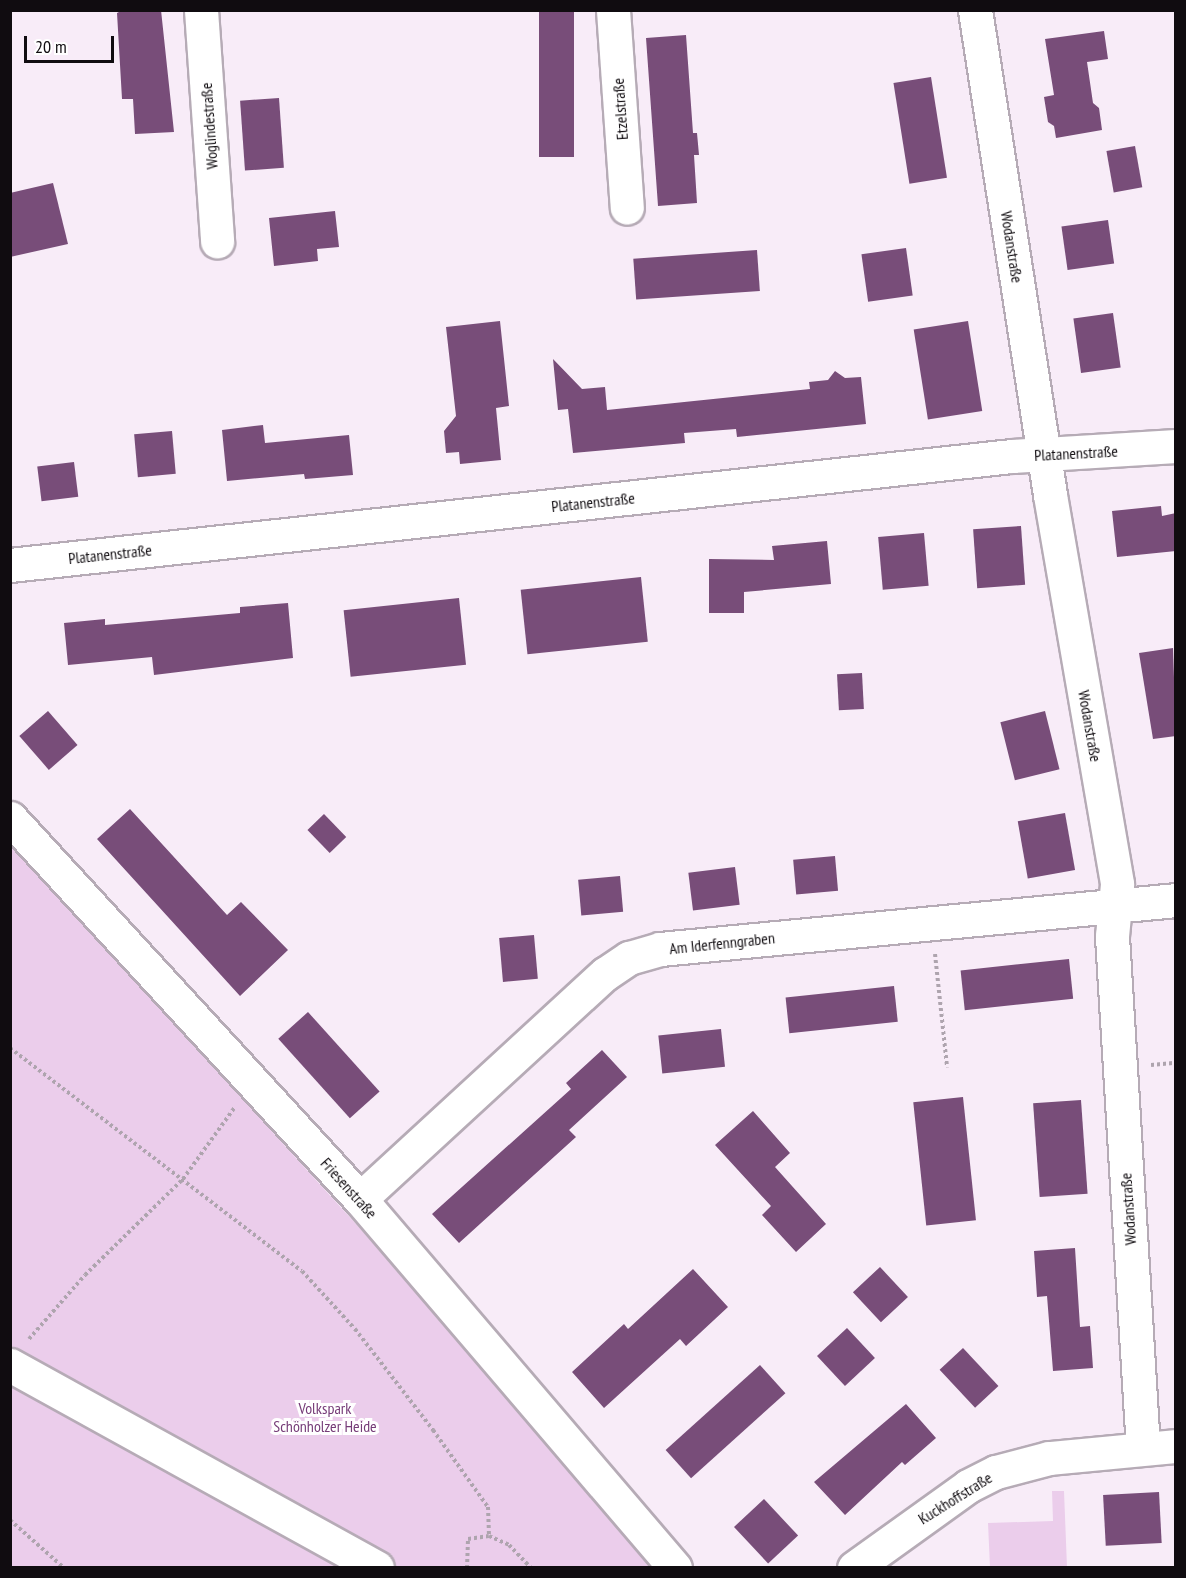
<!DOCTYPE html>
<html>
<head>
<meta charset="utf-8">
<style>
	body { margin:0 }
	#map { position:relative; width:1186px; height:1578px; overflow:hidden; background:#f8ecf8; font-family:"PT Sans Narrow",sans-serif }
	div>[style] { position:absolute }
	.green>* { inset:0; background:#ebcdeb }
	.building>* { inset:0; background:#784d79; transform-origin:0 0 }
	.path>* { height:4px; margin-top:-2px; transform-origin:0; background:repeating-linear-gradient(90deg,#aea4ae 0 3px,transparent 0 6px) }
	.roads { filter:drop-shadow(2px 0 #b6abb6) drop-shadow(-2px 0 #b6abb6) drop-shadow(0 2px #b6abb6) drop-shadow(0 -2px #b6abb6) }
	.minor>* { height:33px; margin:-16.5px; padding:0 16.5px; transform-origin:16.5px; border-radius:16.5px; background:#fff }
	span { translate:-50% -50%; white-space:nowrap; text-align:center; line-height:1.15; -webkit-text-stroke:6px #fff; paint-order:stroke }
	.street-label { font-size:16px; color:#100c10 }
	.park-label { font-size:16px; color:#763c78 }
	.frame { position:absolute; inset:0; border:12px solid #100c10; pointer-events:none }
	.scale { position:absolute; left:24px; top:36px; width:90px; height:27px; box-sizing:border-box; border:3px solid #100c10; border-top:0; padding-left:8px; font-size:18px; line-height:21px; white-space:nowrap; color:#100c10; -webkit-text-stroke:4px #fff; paint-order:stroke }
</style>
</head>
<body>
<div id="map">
	<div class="green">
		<div style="clip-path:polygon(10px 843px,356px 1224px,660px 1567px,11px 1567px)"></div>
		<div style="clip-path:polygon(1052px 1491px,1064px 1491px,1067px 1567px,990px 1567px,988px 1523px,1053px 1521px)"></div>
	</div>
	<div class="building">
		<div style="clip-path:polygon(123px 10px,161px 10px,174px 132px,135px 134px,133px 99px,122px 99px,117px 13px)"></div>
		<div style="left:539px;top:10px;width:35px;height:147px"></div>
		<div style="clip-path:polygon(1104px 31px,1108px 59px,1087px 62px,1093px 103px,1099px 108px,1102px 130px,1056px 138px,1054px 126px,1048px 122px,1044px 97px,1054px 95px,1045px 39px)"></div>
		<div style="clip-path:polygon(686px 35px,693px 133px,697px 133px,699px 155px,694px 155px,697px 203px,658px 206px,646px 38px)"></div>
		<div style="left:931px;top:77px;width:102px;height:38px;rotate:81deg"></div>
		<div style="left:279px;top:98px;width:70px;height:39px;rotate:86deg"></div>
		<div style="left:1135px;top:146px;width:42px;height:29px;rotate:80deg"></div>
		<div style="clip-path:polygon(53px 183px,68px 244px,10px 257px,10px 193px)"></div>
		<div style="clip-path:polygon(335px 211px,339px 247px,317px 249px,318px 261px,274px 266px,269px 218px)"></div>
		<div style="left:1108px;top:220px;width:44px;height:47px;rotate:82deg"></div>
		<div style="left:906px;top:248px;width:48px;height:45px;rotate:82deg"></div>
		<div style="left:757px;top:250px;width:41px;height:124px;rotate:86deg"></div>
		<div style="left:1113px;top:313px;width:55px;height:40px;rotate:82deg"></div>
		<div style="clip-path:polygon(500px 321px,509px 406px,496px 408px,501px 460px,460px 464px,459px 452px,446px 453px,444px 431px,456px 416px,446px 327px)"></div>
		<div style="left:968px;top:321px;width:91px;height:55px;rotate:81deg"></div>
		<div style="clip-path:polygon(553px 359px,582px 389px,605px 387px,607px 410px,810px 389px,809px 382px,828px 380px,835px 371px,845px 378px,861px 377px,866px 424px,737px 437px,736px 429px,684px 433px,685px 443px,573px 453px,568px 409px,558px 410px)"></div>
		<div style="clip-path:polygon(263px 425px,265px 443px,349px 435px,353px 475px,305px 479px,304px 474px,227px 481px,222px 430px)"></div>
		<div style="left:172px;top:431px;width:43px;height:38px;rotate:85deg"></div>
		<div style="left:74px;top:462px;width:35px;height:37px;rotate:83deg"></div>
		<div style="clip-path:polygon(1161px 506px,1162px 516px,1176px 513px,1176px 551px,1117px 557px,1112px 511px)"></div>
		<div style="left:1021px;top:526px;width:59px;height:48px;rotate:86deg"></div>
		<div style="left:924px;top:533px;width:53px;height:46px;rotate:85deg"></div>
		<div style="clip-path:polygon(827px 541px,831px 584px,744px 592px,744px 613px,709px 613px,709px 559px,774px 560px,772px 546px)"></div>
		<div style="left:641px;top:577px;width:65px;height:121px;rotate:84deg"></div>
		<div style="left:459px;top:598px;width:67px;height:116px;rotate:84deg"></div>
		<div style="clip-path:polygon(288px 603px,293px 658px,154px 675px,152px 657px,68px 665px,64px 623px,105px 619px,105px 625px,240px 613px,240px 607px)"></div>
		<div style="clip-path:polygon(1173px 648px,1176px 736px,1153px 739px,1139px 653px)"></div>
		<div style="left:862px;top:673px;width:36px;height:25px;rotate:87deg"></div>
		<div style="left:48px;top:711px;width:45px;height:38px;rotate:49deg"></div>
		<div style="left:1045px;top:711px;width:60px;height:46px;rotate:76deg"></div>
		<div style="clip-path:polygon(130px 809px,227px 915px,241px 902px,288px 950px,240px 996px,97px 839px)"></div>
		<div style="left:1065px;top:813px;width:58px;height:48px;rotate:80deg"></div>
		<div style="left:324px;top:814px;width:32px;height:23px;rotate:46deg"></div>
		<div style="left:835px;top:856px;width:35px;height:42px;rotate:85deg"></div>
		<div style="left:735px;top:867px;width:38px;height:47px;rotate:83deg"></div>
		<div style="left:620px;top:876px;width:36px;height:42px;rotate:85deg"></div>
		<div style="left:534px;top:935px;width:44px;height:35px;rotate:85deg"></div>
		<div style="left:1069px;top:959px;width:40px;height:109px;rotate:84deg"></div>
		<div style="left:894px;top:986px;width:36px;height:109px;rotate:84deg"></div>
		<div style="left:308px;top:1012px;width:107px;height:40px;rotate:48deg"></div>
		<div style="left:721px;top:1029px;width:38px;height:63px;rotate:84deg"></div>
		<div style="clip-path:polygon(602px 1050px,627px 1077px,569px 1130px,576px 1137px,459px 1243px,432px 1214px,571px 1089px,566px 1083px)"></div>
		<div style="left:963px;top:1097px;width:124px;height:50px;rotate:84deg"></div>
		<div style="left:1081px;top:1100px;width:94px;height:48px;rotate:86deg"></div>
		<div style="clip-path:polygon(753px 1111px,790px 1153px,775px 1167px,826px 1224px,796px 1252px,762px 1215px,771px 1206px,715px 1145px)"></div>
		<div style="clip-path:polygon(1075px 1248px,1080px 1327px,1090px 1326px,1093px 1368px,1053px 1371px,1047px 1296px,1037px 1297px,1034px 1251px)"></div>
		<div style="left:880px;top:1267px;width:41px;height:37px;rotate:47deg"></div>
		<div style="clip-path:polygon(693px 1269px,728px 1307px,686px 1346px,680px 1339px,604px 1408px,572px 1372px,624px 1324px,628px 1329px)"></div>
		<div style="left:847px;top:1328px;width:41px;height:41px;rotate:47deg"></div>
		<div style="left:963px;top:1348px;width:52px;height:32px;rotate:47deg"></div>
		<div style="left:760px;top:1365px;width:38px;height:127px;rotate:48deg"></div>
		<div style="clip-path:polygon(906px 1404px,936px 1438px,905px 1465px,902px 1462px,845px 1515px,814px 1482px)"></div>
		<div style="left:1159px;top:1492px;width:51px;height:56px;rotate:87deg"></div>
		<div style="left:764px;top:1499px;width:50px;height:41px;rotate:47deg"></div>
	</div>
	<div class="path">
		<div style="left:935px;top:954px;width:114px;rotate:83.9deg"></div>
		<div style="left:10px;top:1048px;width:367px;rotate:37.4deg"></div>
		<div style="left:302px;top:1271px;width:79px;rotate:47.6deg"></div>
		<div style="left:355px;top:1329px;width:128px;rotate:52.3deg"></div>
		<div style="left:433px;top:1430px;width:95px;rotate:54.5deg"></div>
		<div style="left:488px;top:1507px;width:29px;rotate:88deg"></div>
		<div style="left:1151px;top:1065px;width:25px;rotate:-5deg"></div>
		<div style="left:29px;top:1339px;width:85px;rotate:-48.8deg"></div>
		<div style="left:85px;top:1275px;width:137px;rotate:-44.4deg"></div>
		<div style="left:183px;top:1179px;width:89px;rotate:-54.2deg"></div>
		<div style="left:10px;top:1520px;width:72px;rotate:41.6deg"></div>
		<div style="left:467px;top:1568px;width:29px;rotate:-88deg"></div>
		<div style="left:468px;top:1539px;width:21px;rotate:-8deg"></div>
		<div style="left:489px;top:1536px;width:22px;rotate:24deg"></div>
		<div style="left:509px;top:1545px;width:32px;rotate:46deg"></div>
	</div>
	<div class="roads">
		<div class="minor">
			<div style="left:201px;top:10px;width:232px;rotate:86deg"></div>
			<div style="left:613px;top:10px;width:198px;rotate:86deg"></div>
			<div style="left:975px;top:10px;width:491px;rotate:81.2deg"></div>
			<div style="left:1050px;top:495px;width:395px;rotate:80.2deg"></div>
			<div style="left:1117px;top:884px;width:52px;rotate:95.5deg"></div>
			<div style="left:1112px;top:936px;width:513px;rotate:86.54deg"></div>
			<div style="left:10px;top:565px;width:1008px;rotate:-6.21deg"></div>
			<div style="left:1012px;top:456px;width:164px;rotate:-3.5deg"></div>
			<div style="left:10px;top:818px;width:517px;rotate:47.43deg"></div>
			<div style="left:360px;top:1199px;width:485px;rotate:49.5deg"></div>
			<div style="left:360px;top:1199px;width:333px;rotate:-42.6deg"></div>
			<div style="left:605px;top:974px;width:29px;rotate:-34deg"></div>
			<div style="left:629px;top:958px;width:32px;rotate:-16deg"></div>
			<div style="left:660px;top:949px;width:518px;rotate:-5.42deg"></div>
			<div style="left:10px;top:1365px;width:419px;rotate:28.9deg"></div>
			<div style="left:854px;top:1568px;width:140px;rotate:-35.7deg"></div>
			<div style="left:968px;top:1486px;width:31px;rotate:-27deg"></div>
			<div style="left:996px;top:1472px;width:55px;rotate:-14.8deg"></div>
			<div style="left:1049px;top:1458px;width:128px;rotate:-5.4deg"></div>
		</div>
	</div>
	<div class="street-label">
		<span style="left:620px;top:109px;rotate:-94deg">Etzelstraße</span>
		<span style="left:209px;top:126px;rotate:-94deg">Woglindestraße</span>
		<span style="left:1012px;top:247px;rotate:81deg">Wodanstraße</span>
		<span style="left:1076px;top:453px;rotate:-3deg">Platanenstraße</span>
		<span style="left:593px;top:502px;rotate:-6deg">Platanenstraße</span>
		<span style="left:110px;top:554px;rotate:-6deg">Platanenstraße</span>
		<span style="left:1090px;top:726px;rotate:80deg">Wodanstraße</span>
		<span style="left:722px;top:943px;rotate:-6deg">Am Iderfenngraben</span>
		<span style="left:349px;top:1188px;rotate:48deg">Friesenstraße</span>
		<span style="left:1128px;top:1209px;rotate:-94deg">Wodanstraße</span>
		<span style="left:955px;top:1498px;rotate:-32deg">Kuckhoffstraße</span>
	</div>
	<div class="park-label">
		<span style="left:325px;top:1417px">Volkspark<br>Schönholzer Heide</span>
	</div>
	<div class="frame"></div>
	<div class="scale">20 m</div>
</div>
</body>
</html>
